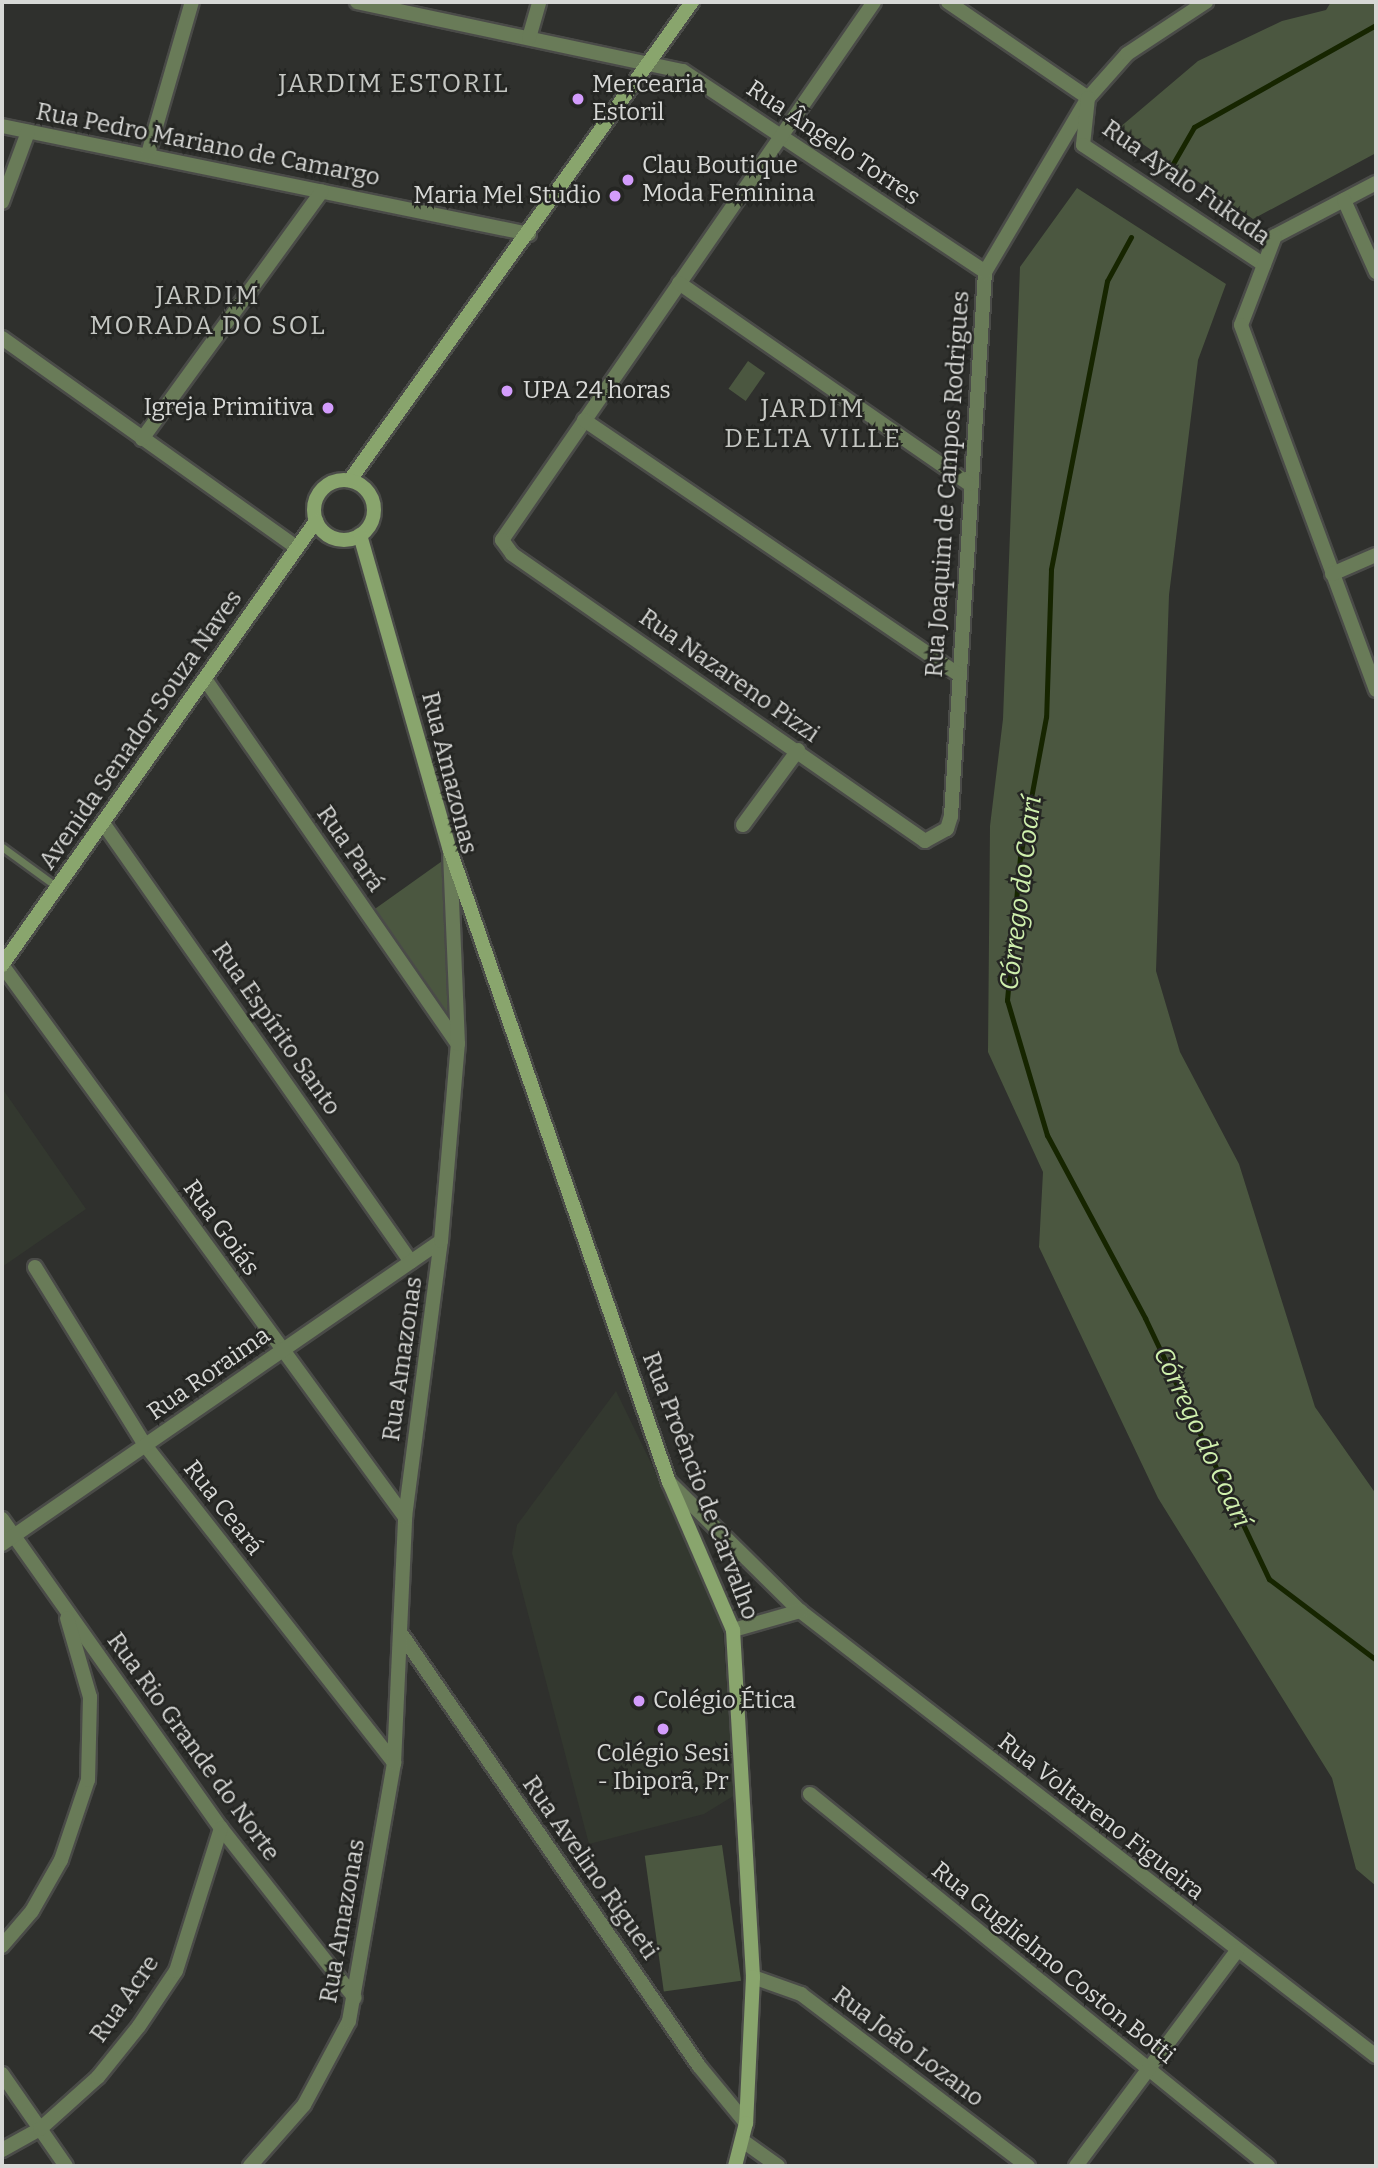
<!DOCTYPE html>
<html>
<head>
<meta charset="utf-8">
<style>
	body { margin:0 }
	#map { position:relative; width:1378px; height:2168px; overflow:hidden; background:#2f302d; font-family:Bitter,serif }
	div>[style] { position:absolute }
	.built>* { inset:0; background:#33382f }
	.green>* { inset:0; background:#4b5740; transform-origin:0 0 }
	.stream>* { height:5px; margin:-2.5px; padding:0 2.5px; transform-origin:2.5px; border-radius:2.5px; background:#162500 }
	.roads { filter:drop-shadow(2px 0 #4a4b48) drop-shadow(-2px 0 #4a4b48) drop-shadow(0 2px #4a4b48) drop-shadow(0 -2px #4a4b48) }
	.lane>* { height:7px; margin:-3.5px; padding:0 3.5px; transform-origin:3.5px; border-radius:3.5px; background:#697b58 }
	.street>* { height:14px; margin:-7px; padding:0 7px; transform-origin:7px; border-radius:7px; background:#697b58 }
	.secondary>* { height:14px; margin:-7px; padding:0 7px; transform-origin:7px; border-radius:7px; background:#89a56d }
	.secondary>.ring { margin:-7px; padding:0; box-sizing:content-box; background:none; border:14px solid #89a56d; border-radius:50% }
	.dots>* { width:19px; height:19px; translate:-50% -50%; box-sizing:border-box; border:4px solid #252623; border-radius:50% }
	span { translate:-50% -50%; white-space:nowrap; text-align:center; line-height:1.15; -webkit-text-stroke:5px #252623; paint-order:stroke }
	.poi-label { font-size:24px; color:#d7d8d6 }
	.left { translate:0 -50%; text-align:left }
	.right { translate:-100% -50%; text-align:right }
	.street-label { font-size:24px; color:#d7d8d6 }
	.neighbourhood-label { font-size:26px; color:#c5c7c3; letter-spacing:2px }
	.water-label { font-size:26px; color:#cff0ad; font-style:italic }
	.frame { position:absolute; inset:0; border:4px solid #d7d8d6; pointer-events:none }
</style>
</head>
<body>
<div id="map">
	<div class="built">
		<div style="clip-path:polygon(2px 1088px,86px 1209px,2px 1267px)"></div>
		<div style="clip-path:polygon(616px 1391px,721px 1607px,735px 1795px,704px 1814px,589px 1844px,512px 1553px,517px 1525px)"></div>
	</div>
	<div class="green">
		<div style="clip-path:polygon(1331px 2px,1376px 2px,1376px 153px,1253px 219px,1119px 128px,1198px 61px,1282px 21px,1326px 10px)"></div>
		<div style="clip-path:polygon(1077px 188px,1226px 284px,1198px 360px,1169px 595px,1156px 971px,1180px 1052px,1239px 1164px,1315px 1407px,1376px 1494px,1376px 1886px,1356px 1869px,1332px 1778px,1158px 1498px,1039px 1247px,1043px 1172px,988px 1052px,990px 826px,1003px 719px,1020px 267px)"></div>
		<div style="left:748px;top:361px;width:21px;height:34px;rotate:35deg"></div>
		<div style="clip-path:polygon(445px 859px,448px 1017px,372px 911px)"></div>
		<div style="left:722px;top:1845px;width:137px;height:78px;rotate:82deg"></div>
	</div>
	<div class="stream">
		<div style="left:1167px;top:174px;width:54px;rotate:-60.1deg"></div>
		<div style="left:1194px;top:127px;width:209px;rotate:-29.3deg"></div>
		<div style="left:1131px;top:237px;width:50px;rotate:118.6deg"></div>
		<div style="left:1107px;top:281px;width:294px;rotate:101deg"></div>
		<div style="left:1051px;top:570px;width:147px;rotate:91.9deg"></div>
		<div style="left:1046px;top:717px;width:142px;rotate:100.5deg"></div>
		<div style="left:1020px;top:857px;width:144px;rotate:95.2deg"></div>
		<div style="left:1007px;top:1000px;width:141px;rotate:73.5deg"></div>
		<div style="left:1047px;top:1135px;width:208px;rotate:61.8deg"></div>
		<div style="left:1145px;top:1318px;width:289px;rotate:64.6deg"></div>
		<div style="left:1269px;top:1579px;width:134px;rotate:37.1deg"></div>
	</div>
	<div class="roads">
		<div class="lane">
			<div style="left:2px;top:847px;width:68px;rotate:36deg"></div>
		</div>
		<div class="street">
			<div style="left:357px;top:2px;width:333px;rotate:12deg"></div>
			<div style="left:683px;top:71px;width:363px;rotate:33.6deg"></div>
			<div style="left:874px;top:2px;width:654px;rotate:124.66deg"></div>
			<div style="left:502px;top:540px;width:17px;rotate:54deg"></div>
			<div style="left:512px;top:554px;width:503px;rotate:34.8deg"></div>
			<div style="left:925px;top:841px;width:25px;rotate:-29deg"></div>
			<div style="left:947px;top:829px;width:14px;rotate:-73deg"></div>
			<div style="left:951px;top:816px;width:545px;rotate:-86.42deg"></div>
			<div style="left:985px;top:272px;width:202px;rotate:-59.4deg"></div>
			<div style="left:1088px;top:98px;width:59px;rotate:-48.4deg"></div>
			<div style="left:1127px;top:54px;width:95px;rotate:-33.4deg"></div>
			<div style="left:948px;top:2px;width:170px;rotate:34.4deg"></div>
			<div style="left:1088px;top:98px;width:47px;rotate:96.1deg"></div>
			<div style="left:1083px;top:145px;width:217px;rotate:33.5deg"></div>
			<div style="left:529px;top:38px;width:37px;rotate:-74deg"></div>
			<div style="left:2px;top:126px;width:538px;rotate:11.58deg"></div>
			<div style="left:148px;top:154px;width:158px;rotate:-73.9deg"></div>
			<div style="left:1376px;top:183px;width:114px;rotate:152.3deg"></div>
			<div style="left:1275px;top:236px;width:95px;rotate:110.9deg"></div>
			<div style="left:1241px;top:325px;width:389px;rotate:69.7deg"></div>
			<div style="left:1344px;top:200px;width:79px;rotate:66deg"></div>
			<div style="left:2px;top:202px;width:75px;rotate:-69.6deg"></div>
			<div style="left:679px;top:283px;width:353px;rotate:34.7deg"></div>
			<div style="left:2px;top:338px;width:362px;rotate:35.4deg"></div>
			<div style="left:584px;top:420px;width:452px;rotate:34.2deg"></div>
			<div style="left:142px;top:439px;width:306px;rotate:-54deg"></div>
			<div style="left:1332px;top:574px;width:48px;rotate:-23.4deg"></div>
			<div style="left:205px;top:679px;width:443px;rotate:55.3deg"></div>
			<div style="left:103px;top:823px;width:536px;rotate:54.95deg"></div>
			<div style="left:743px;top:825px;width:93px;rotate:-53.7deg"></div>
			<div style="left:2px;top:965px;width:683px;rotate:53.87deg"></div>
			<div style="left:35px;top:1267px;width:209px;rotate:58.3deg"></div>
			<div style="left:145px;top:1445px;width:404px;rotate:51.9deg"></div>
			<div style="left:670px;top:1483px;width:182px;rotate:44.6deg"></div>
			<div style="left:800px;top:1611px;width:728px;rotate:37.69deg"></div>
			<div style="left:2px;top:1519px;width:379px;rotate:54.7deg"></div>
			<div style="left:221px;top:1828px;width:216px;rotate:51.8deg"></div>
			<div style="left:2px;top:1544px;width:533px;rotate:-34.61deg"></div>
			<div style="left:733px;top:1630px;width:70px;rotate:-15.8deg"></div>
			<div style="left:402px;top:1635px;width:523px;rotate:55.43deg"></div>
			<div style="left:699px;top:2066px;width:74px;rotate:50.5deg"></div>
			<div style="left:810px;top:1794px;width:590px;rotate:39.08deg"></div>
			<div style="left:2px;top:1946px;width:46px;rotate:-49.4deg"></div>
			<div style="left:32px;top:1911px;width:59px;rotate:-60.4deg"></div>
			<div style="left:61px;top:1860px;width:84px;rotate:-71.4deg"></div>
			<div style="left:88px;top:1780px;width:83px;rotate:-88.6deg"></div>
			<div style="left:90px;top:1697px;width:82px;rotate:-106.2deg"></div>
			<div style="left:753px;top:1977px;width:51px;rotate:19.5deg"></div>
			<div style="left:801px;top:1994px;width:285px;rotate:37.2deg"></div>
			<div style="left:2px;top:2074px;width:112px;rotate:55.2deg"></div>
			<div style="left:743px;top:2141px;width:43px;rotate:35.5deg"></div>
			<div style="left:2px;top:2150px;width:43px;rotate:-28.9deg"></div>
			<div style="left:40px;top:2129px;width:78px;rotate:-41.9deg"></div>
			<div style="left:98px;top:2077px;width:65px;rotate:-51.2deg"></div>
			<div style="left:139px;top:2026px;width:66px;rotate:-56.1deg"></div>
			<div style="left:176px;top:1971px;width:150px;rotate:-72.5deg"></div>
			<div style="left:250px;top:2166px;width:81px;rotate:-48.5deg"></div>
			<div style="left:304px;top:2105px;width:95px;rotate:-61.8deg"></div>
			<div style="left:349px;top:2021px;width:262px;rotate:-80.1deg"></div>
			<div style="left:394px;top:1763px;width:246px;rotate:-87.4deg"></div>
			<div style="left:405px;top:1517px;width:278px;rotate:-82.6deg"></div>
			<div style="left:441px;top:1241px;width:198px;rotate:-85.1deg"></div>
			<div style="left:458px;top:1044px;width:188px;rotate:-92.4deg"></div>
			<div style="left:1076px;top:2166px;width:269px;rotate:-53.2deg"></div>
		</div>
		<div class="secondary">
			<div style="left:350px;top:480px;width:588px;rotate:-54.42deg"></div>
			<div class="ring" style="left:314px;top:480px;width:46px;height:46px"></div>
			<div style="left:360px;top:535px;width:328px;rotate:74.1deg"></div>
			<div style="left:450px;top:850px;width:669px;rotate:70.89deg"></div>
			<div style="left:669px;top:1482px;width:161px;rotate:66.6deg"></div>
			<div style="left:733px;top:1630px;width:348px;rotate:86.7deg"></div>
			<div style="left:753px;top:1977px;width:146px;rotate:92.7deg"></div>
			<div style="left:746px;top:2123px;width:44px;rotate:104.3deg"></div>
			<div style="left:2px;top:965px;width:544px;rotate:-54.73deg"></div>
		</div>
	</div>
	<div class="dots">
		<div style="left:578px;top:99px;background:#d39cfc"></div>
		<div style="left:628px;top:180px;background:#d39cfc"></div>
		<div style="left:615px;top:196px;background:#d39cfc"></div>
		<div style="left:507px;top:391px;background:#d39cfc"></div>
		<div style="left:328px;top:408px;background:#d39cfc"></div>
		<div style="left:639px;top:1701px;background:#d39cfc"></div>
		<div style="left:663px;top:1729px;background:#d39cfc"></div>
	</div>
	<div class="poi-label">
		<span class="left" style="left:592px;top:99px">Mercearia<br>Estoril</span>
		<span class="left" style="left:642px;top:180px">Clau Boutique<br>Moda Feminina</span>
		<span class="right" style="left:601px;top:196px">Maria Mel Studio</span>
		<span class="left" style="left:523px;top:391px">UPA 24 horas</span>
		<span class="right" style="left:314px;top:408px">Igreja Primitiva</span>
		<span class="left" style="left:653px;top:1701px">Colégio Ética</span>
		<span style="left:663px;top:1768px">Colégio Sesi<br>- Ibiporã, Pr</span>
	</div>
	<div class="street-label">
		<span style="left:833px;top:143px;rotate:34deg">Rua Ângelo Torres</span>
		<span style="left:208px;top:145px;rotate:11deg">Rua Pedro Mariano de Camargo</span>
		<span style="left:1186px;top:183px;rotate:35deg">Rua Ayalo Fukuda</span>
		<span style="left:948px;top:484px;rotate:-86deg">Rua Joaquim de Campos Rodrigues</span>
		<span style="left:729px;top:676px;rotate:35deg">Rua Nazareno Pizzi</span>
		<span style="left:141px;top:730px;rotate:-55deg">Avenida Senador Souza Naves</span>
		<span style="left:449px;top:773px;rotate:76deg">Rua Amazonas</span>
		<span style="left:350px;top:849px;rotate:55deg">Rua Pará</span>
		<span style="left:276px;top:1029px;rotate:55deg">Rua Espírito Santo</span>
		<span style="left:221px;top:1228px;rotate:54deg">Rua Goiás</span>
		<span style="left:403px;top:1359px;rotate:-82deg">Rua Amazonas</span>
		<span style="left:209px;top:1374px;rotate:-35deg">Rua Roraima</span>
		<span style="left:700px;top:1486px;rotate:69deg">Rua Proêncio de Carvalho</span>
		<span style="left:223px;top:1508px;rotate:52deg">Rua Ceará</span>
		<span style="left:193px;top:1747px;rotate:54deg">Rua Rio Grande do Norte</span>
		<span style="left:1101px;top:1817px;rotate:38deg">Rua Voltareno Figueira</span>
		<span style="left:590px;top:1868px;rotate:55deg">Rua Avelino Rigueti</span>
		<span style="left:343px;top:1921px;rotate:-80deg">Rua Amazonas</span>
		<span style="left:1053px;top:1963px;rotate:39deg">Rua Guglielmo Coston Botti</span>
		<span style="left:125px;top:1999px;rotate:-55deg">Rua Acre</span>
		<span style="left:908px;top:2047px;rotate:37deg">Rua João Lozano</span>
	</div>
	<div class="neighbourhood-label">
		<span style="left:394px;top:84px">JARDIM ESTORIL</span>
		<span style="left:208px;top:311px">JARDIM<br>MORADA DO SOL</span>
		<span style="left:813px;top:424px">JARDIM<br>DELTA VILLE</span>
	</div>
	<div class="water-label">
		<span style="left:1021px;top:893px;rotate:-83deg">Córrego do Coarí</span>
		<span style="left:1202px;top:1437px;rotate:65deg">Córrego do Coarí</span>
	</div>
	<div class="frame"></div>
</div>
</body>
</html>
